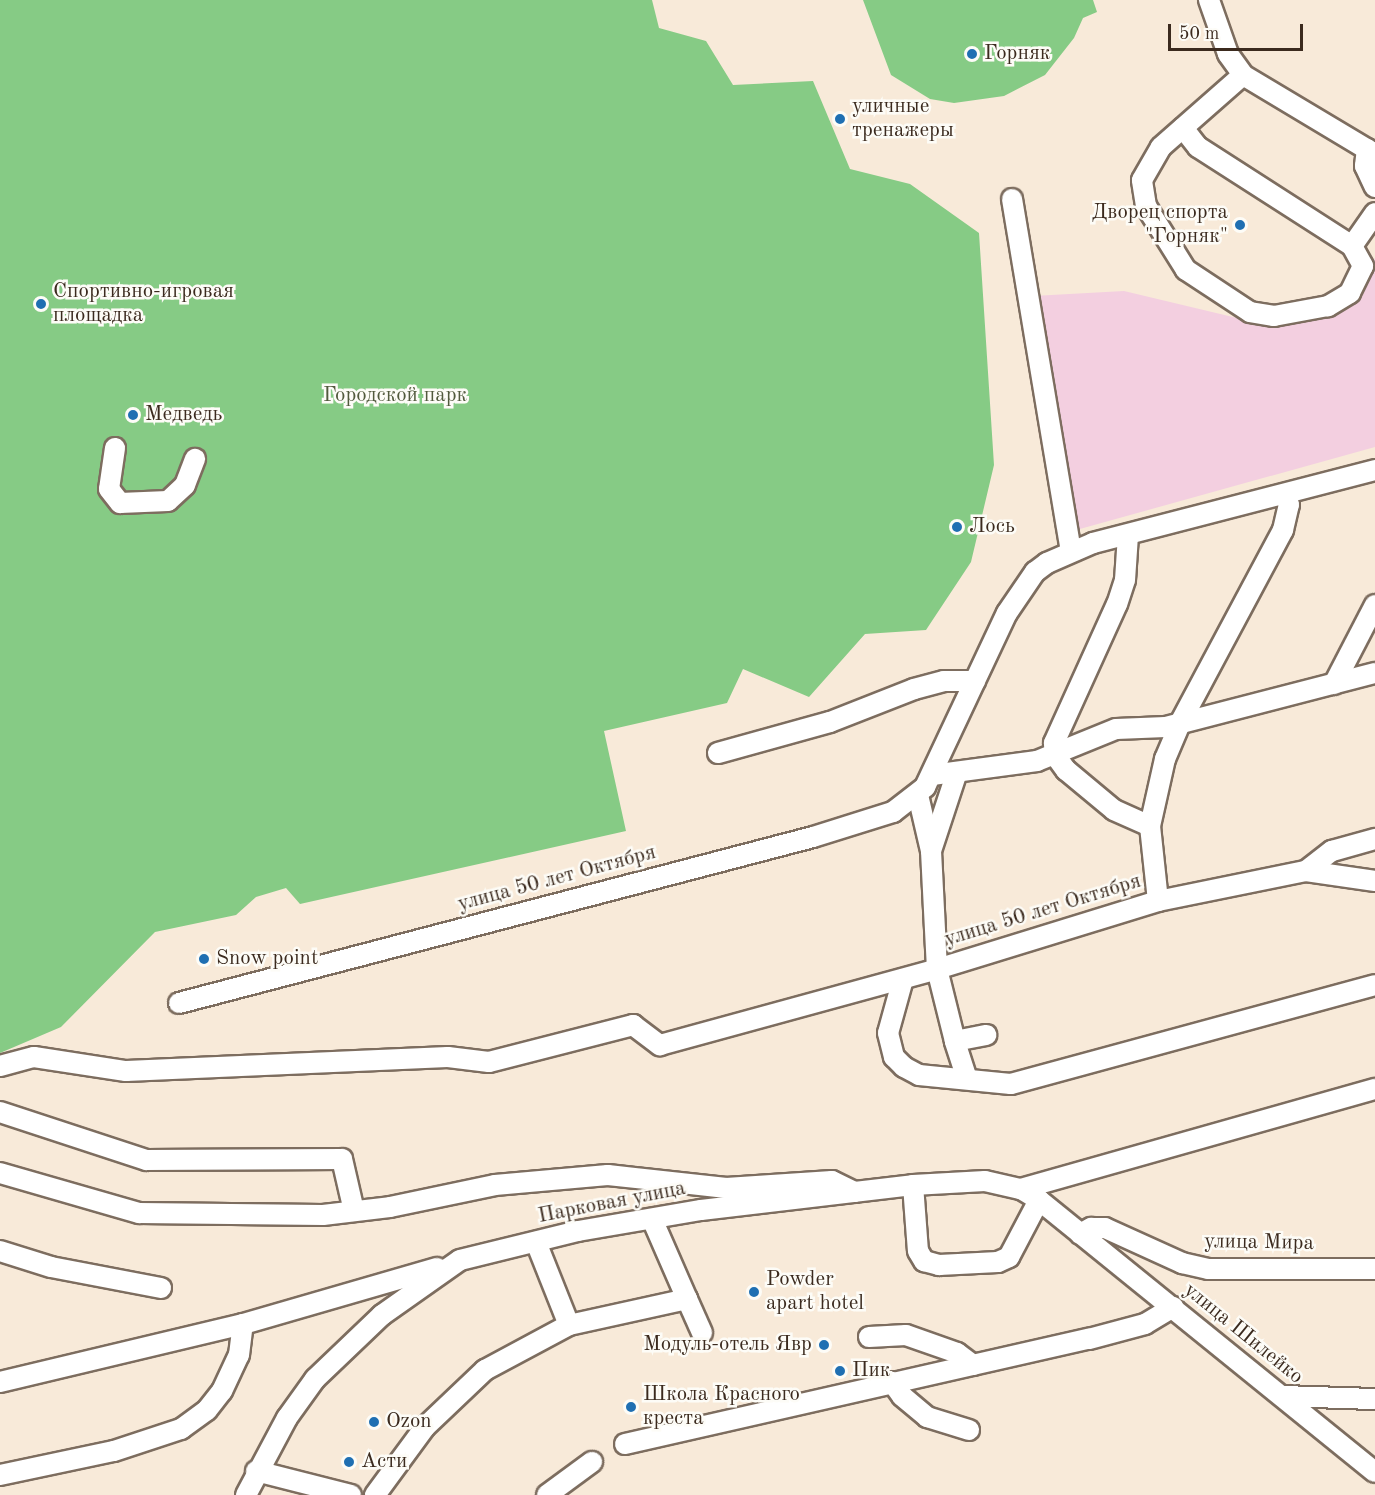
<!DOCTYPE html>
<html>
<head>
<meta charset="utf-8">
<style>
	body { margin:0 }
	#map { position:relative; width:1375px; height:1495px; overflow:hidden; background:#f8ead9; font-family:"Old Standard TT",serif }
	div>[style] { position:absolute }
	.built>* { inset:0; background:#f3cfe0 }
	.green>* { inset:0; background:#86cb85 }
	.roads { filter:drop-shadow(2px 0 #7d6d5f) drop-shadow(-2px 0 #7d6d5f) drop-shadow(0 2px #7d6d5f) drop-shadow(0 -2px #7d6d5f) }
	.minor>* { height:20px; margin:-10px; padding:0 10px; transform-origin:10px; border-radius:10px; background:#fff }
	.dots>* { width:16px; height:16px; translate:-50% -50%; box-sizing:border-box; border:3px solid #fdfcf7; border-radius:50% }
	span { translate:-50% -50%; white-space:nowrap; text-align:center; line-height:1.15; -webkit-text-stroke:5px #fdfcf7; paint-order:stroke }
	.poi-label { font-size:21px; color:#3b2a1e }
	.left { translate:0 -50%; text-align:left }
	.right { translate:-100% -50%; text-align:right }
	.park-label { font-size:21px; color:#525a3d }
	.street-label { font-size:21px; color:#3b2a1e }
	.scale { position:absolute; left:1168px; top:24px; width:135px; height:27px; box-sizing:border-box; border:3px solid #3b2a1e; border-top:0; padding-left:8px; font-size:18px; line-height:21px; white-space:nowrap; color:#3b2a1e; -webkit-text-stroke:4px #fdfcf7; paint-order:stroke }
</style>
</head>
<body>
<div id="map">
	<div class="built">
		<div style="clip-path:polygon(1375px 258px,1375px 447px,1069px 532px,1033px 296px,1124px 291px,1258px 323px,1338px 314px)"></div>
	</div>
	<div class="green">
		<div style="clip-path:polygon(0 0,652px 0,659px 28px,706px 41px,733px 85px,813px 81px,850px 169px,910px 184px,979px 233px,994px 465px,971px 562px,926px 630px,865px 634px,809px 697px,743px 669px,727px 703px,604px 731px,626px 831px,300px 904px,286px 888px,256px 897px,236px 915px,155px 932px,61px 1027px,0 1053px)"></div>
		<div style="clip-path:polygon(863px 0,1093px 0,1097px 12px,1083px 18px,1074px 38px,1045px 75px,1004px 96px,954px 103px,930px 99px,891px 75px)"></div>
	</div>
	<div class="roads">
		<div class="minor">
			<div style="left:1209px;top:0;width:57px;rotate:70.6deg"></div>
			<div style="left:1228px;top:54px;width:26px;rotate:54deg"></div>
			<div style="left:1243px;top:75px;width:154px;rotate:30.9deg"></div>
			<div style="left:1183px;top:128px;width:24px;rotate:52deg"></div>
			<div style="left:1198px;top:147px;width:183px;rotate:32.7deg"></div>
			<div style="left:1352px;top:246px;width:23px;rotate:61deg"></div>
			<div style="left:1363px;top:266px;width:30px;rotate:116deg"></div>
			<div style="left:1350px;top:293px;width:26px;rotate:149deg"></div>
			<div style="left:1328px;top:306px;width:55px;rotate:169.5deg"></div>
			<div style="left:1274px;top:316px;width:24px;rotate:-171deg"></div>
			<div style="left:1250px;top:312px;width:77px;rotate:-146.7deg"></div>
			<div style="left:1186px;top:270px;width:75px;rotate:-122deg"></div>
			<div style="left:1146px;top:206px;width:26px;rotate:-99deg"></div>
			<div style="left:1142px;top:180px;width:38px;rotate:-60deg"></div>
			<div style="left:1161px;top:147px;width:109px;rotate:-41.3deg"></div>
			<div style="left:1367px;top:149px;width:17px;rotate:97deg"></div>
			<div style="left:1365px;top:166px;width:23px;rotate:65deg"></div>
			<div style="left:1012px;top:199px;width:356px;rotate:80.5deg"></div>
			<div style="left:1352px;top:246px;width:40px;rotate:-55.1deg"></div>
			<div style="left:115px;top:448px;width:41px;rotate:98.3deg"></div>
			<div style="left:109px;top:489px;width:18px;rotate:52deg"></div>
			<div style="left:120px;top:503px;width:48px;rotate:-2.4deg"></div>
			<div style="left:168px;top:501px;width:23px;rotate:-43deg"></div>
			<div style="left:185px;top:485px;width:28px;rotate:-69deg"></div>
			<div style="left:1128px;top:535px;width:45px;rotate:93.8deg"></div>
			<div style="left:1125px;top:580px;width:25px;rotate:108deg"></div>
			<div style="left:1117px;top:604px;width:153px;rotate:114.4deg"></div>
			<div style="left:1054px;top:743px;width:12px;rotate:85deg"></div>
			<div style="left:1055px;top:755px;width:19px;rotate:54deg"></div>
			<div style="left:1066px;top:770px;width:62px;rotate:39.8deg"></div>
			<div style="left:1114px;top:810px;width:39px;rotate:24deg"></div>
			<div style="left:1334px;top:684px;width:89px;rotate:-62.6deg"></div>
			<div style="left:718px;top:753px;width:116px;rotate:-15.5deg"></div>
			<div style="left:830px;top:722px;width:90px;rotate:-21.4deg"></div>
			<div style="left:914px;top:689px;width:31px;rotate:-15deg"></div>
			<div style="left:944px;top:681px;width:31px"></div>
			<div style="left:932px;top:775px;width:106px;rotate:-7.6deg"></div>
			<div style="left:1037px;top:761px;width:85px;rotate:-22.1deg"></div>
			<div style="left:1116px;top:729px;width:50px;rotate:-2.3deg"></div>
			<div style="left:1166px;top:727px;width:216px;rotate:-14.5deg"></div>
			<div style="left:918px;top:795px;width:57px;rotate:76.9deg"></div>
			<div style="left:931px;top:851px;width:118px;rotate:87.1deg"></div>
			<div style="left:937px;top:969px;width:74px;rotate:76deg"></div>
			<div style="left:931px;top:851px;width:83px;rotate:-71.8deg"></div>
			<div style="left:1306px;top:871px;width:33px;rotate:-38deg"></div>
			<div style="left:1332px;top:851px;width:45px;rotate:-15.6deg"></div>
			<div style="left:1158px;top:901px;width:75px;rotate:-96.1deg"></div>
			<div style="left:1150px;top:826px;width:69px;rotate:-77.4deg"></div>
			<div style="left:1165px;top:759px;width:39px;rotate:-67deg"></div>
			<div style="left:1180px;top:723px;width:219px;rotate:-61.9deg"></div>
			<div style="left:1283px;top:530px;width:26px;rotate:-77deg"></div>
			<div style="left:1289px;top:505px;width:11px;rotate:-105deg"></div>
			<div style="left:903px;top:979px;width:56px;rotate:105.5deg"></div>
			<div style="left:888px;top:1033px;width:25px;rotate:76deg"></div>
			<div style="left:894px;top:1057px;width:14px;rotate:45deg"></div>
			<div style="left:904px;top:1067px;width:17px;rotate:28deg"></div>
			<div style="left:919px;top:1075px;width:92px;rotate:5.6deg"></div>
			<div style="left:1011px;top:1084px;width:377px;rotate:-15.2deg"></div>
			<div style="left:179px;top:1003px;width:655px;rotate:-14.67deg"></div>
			<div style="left:813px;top:837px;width:84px;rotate:-17.4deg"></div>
			<div style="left:893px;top:812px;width:41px;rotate:-38deg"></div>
			<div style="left:925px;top:787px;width:192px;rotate:-64.8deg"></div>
			<div style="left:1007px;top:613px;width:50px;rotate:-55.7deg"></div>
			<div style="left:1035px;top:572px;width:15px;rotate:-37deg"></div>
			<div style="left:1047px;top:563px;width:50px;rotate:-23.5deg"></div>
			<div style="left:1093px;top:543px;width:291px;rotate:-14.5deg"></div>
			<div style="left:0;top:1066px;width:35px;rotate:-15deg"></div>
			<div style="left:34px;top:1057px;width:93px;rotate:8.7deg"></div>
			<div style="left:126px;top:1071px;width:322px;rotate:-2.5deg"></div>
			<div style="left:448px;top:1057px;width:41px;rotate:7deg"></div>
			<div style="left:489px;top:1062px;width:149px;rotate:-14.4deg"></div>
			<div style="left:633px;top:1025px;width:34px;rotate:37deg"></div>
			<div style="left:660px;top:1045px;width:287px;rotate:-15.3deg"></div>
			<div style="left:937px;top:969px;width:231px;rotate:-17.1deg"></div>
			<div style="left:1158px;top:901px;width:151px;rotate:-11.5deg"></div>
			<div style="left:1306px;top:871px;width:70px;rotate:8.2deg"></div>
			<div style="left:967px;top:1079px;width:40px;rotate:-108deg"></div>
			<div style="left:955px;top:1041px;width:32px;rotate:-11deg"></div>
			<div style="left:0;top:1112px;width:154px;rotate:18.2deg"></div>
			<div style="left:146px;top:1160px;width:196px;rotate:-0.3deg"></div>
			<div style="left:342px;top:1159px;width:53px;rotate:77deg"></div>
			<div style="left:0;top:1173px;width:145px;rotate:16.1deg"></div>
			<div style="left:139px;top:1213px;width:184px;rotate:0.6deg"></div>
			<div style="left:323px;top:1215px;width:67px;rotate:-6.8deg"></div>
			<div style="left:390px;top:1207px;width:107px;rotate:-11.8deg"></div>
			<div style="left:495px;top:1185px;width:113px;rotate:-5.1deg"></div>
			<div style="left:608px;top:1175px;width:119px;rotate:6.3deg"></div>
			<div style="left:726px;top:1188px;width:106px;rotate:-3.8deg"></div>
			<div style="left:832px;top:1181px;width:25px;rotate:26deg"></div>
			<div style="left:913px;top:1185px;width:66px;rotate:85.7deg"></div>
			<div style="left:918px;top:1251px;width:12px;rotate:59deg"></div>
			<div style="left:924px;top:1261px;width:16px;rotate:15deg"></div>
			<div style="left:939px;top:1265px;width:59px;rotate:-2.9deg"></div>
			<div style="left:998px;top:1262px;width:12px;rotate:-24deg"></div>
			<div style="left:1009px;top:1257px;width:64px;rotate:-62.2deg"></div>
			<div style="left:1021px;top:1189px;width:368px;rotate:-15.8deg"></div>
			<div style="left:1080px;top:1234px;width:13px;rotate:-29deg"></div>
			<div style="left:1091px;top:1228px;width:14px"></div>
			<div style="left:1105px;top:1228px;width:85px;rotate:24.4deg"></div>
			<div style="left:1182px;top:1263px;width:27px;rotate:13deg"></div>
			<div style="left:1208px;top:1269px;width:167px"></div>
			<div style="left:536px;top:1242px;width:89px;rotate:68.3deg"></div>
			<div style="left:0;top:1251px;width:53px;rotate:17.4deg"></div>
			<div style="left:51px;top:1267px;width:112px;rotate:10.8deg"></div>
			<div style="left:687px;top:1299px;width:37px;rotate:66deg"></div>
			<div style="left:869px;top:1337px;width:37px;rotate:-3deg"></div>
			<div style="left:906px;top:1335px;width:54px;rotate:19.4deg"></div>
			<div style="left:957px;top:1353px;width:20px;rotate:37deg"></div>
			<div style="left:0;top:1382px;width:250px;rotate:-13.4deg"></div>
			<div style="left:243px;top:1324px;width:202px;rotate:-16.1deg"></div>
			<div style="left:892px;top:1382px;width:17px;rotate:54deg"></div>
			<div style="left:902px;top:1396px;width:33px;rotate:40deg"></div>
			<div style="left:927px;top:1417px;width:44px;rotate:17.2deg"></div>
			<div style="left:1283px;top:1396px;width:92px;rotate:1.9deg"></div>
			<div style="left:625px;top:1444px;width:476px;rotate:-12.8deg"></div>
			<div style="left:1089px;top:1339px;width:58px;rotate:-15deg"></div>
			<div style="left:1145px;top:1324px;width:33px;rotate:-31deg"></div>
			<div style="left:256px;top:1471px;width:98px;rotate:14.2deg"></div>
			<div style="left:0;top:1475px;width:116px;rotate:-11.9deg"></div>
			<div style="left:114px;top:1451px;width:71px;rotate:-18.2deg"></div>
			<div style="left:181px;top:1429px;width:32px;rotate:-36deg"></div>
			<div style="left:207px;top:1410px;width:24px;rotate:-52deg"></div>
			<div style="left:222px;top:1391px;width:40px;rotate:-65deg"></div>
			<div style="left:239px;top:1355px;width:31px;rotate:-83deg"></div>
			<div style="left:246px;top:1495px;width:87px;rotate:-62deg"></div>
			<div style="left:287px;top:1418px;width:48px;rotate:-54.3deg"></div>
			<div style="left:315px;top:1379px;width:93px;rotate:-43.7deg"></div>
			<div style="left:382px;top:1315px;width:95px;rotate:-35.2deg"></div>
			<div style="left:460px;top:1260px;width:122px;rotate:-13.8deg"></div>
			<div style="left:578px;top:1231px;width:125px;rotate:-9.7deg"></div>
			<div style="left:701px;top:1210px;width:213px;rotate:-6.7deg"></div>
			<div style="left:913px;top:1185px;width:72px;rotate:-3.2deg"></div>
			<div style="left:985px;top:1181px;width:37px;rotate:13deg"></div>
			<div style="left:1021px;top:1189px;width:21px;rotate:31deg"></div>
			<div style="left:1039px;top:1200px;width:432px;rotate:39deg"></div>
			<div style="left:375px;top:1495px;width:84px;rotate:-53.7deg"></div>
			<div style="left:425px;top:1427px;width:83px;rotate:-43.5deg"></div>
			<div style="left:485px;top:1370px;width:95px;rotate:-28.2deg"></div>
			<div style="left:569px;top:1325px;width:121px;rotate:-12.4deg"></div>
			<div style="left:687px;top:1299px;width:87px;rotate:-113.6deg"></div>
			<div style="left:547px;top:1495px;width:56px;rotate:-36.3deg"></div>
		</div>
	</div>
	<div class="dots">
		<div style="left:972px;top:54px;background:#1f6fb2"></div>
		<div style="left:840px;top:119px;background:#1f6fb2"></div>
		<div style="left:1240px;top:225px;background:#1f6fb2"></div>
		<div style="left:41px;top:304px;background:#1f6fb2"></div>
		<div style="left:133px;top:415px;background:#1f6fb2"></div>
		<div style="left:957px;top:527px;background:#1f6fb2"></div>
		<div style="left:204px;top:959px;background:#1f6fb2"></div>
		<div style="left:754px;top:1292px;background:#1f6fb2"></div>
		<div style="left:824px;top:1345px;background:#1f6fb2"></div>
		<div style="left:840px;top:1371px;background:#1f6fb2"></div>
		<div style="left:631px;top:1407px;background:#1f6fb2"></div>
		<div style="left:374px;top:1422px;background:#1f6fb2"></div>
		<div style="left:349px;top:1462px;background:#1f6fb2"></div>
	</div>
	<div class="poi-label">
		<span class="left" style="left:984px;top:54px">Горняк</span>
		<span class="left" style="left:852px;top:119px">уличные<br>тренажеры</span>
		<span class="right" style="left:1228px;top:225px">Дворец спорта<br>"Горняк"</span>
		<span class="left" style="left:53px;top:304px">Спортивно-игровая<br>площадка</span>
		<span class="left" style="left:145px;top:415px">Медведь</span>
		<span class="left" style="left:969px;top:527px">Лось</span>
		<span class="left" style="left:216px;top:959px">Snow point</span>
		<span class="left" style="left:766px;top:1292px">Powder<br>apart hotel</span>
		<span class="right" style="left:812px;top:1345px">Модуль-отель Явр</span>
		<span class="left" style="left:852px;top:1371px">Пик</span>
		<span class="left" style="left:643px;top:1407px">Школа Красного<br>креста</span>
		<span class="left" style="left:386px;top:1422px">Ozon</span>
		<span class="left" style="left:361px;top:1462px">Асти</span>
	</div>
	<div class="park-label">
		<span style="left:395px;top:396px">Городской парк</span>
	</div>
	<div class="street-label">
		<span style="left:557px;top:879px;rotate:-15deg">улица 50 лет Октября</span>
		<span style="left:1043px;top:911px;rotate:-17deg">улица 50 лет Октября</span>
		<span style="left:612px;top:1203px;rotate:-11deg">Парковая улица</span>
		<span style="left:1259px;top:1243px;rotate:1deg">улица Мира</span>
		<span style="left:1243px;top:1334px;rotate:39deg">улица Шилейко</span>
	</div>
	<div class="scale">50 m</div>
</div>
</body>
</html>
